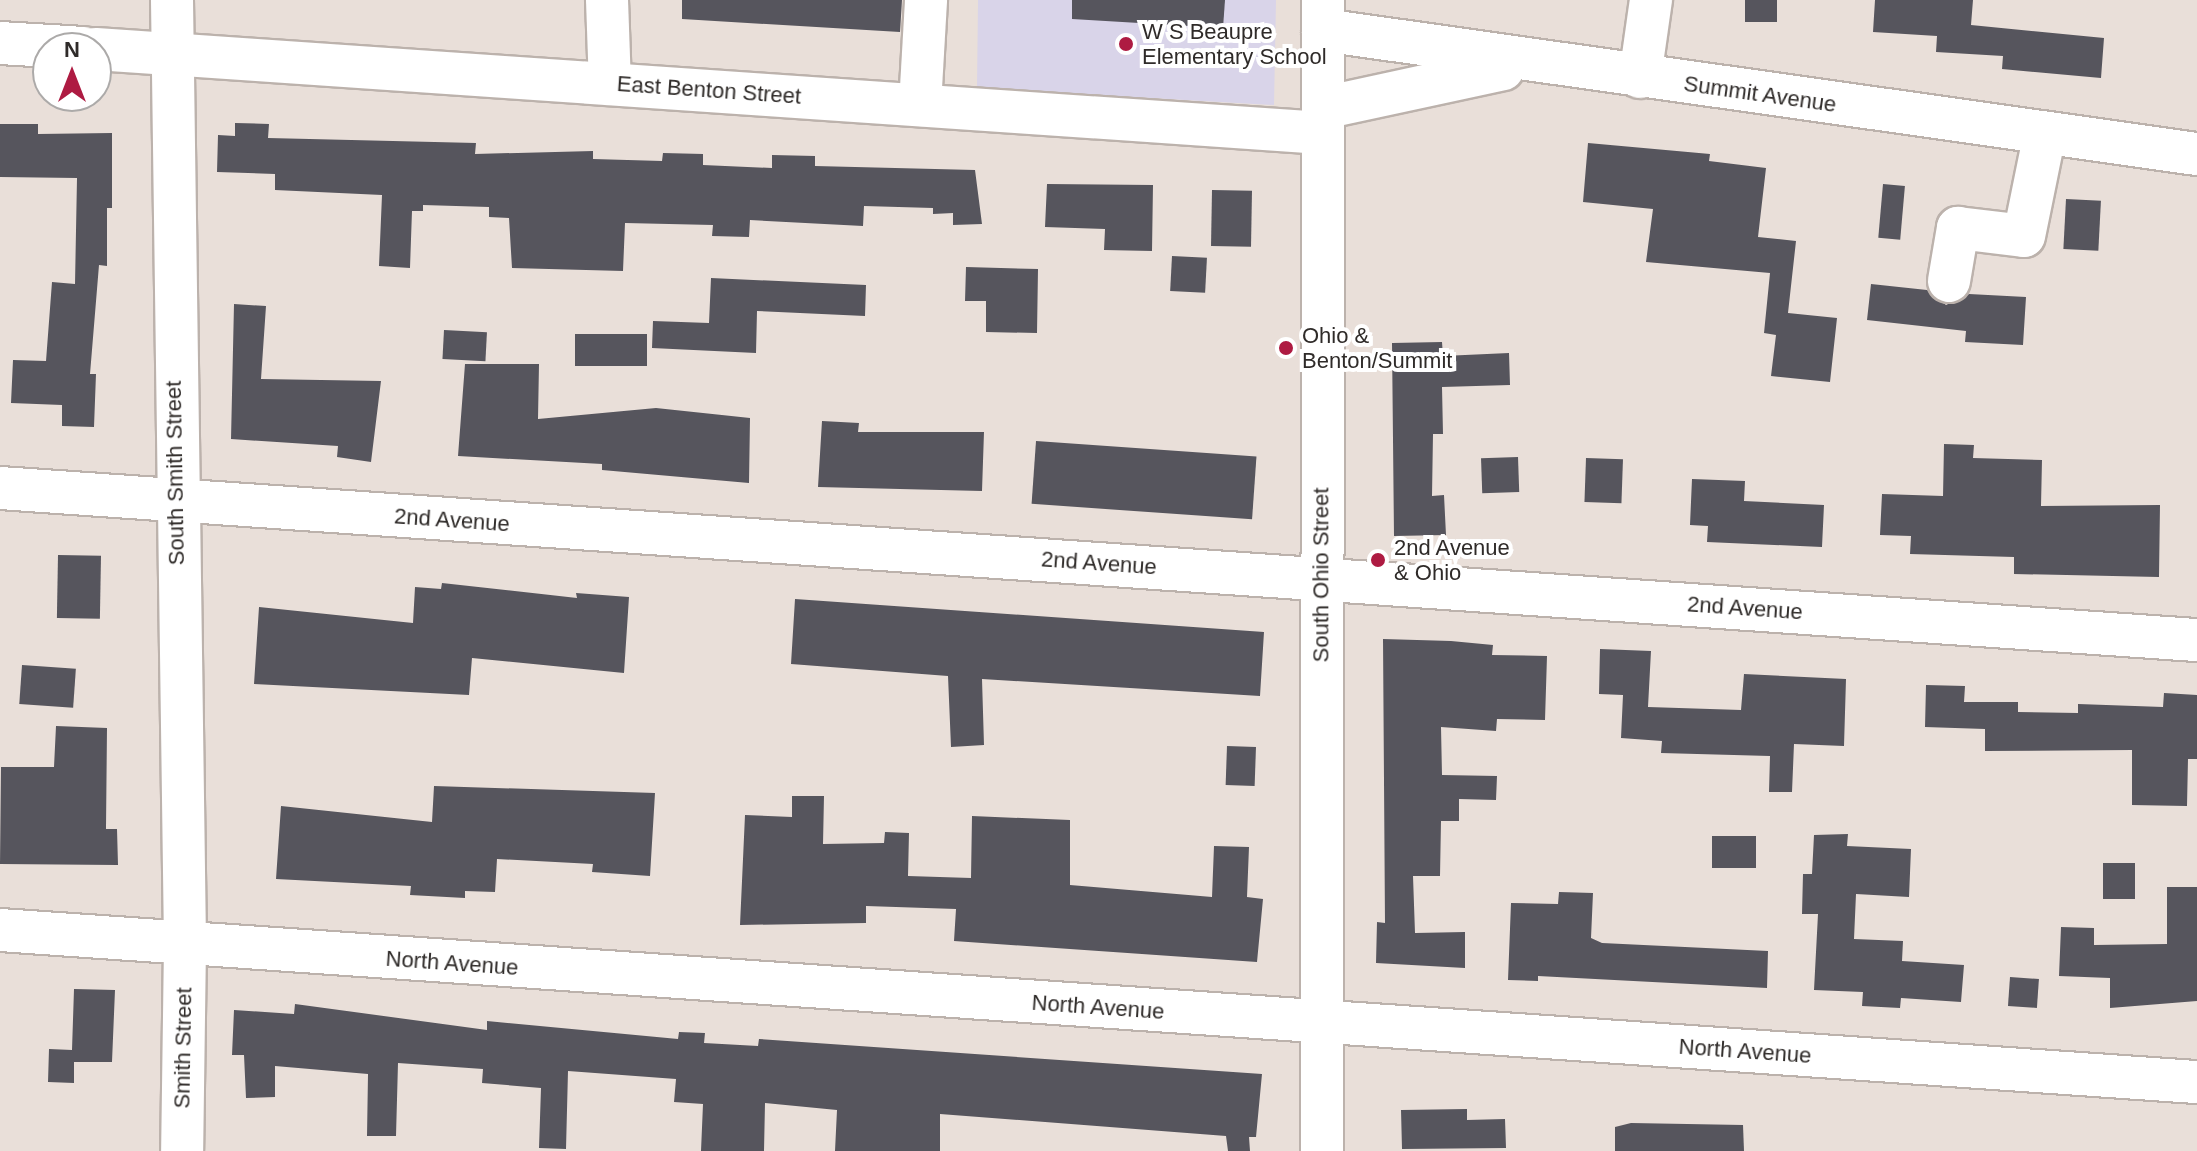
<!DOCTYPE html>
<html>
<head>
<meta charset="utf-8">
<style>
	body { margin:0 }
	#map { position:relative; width:2197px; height:1151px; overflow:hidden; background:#e9dfd9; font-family:Helvetica,sans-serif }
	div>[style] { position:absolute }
	.education>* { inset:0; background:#d9d4e9 }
	.building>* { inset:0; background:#56555d; transform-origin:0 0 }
	.roads { filter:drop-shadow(2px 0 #bcb2ac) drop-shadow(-2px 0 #bcb2ac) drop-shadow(0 2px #bcb2ac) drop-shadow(0 -2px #bcb2ac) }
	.minor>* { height:42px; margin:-21px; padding:0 21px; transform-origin:21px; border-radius:21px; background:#fff }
	.dots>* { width:22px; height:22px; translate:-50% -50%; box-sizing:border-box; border:4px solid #fff; border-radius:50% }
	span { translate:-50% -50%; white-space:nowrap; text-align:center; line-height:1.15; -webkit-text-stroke:8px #fff; paint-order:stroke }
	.poi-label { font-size:22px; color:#2f2b29 }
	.left { translate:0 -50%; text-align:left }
	.street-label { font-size:22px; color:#2f2b29 }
	.north { position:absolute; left:32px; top:32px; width:80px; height:80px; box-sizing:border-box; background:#fff; border:2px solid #acaaa9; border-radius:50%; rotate:0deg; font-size:22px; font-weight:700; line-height:32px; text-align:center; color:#2f2b29 }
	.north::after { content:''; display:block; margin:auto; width:28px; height:36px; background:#ae1b42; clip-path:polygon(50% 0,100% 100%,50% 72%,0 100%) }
</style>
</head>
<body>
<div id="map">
	<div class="education">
		<div style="clip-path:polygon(978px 0,1276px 0,1274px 105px,977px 88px)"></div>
	</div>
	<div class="building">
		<div style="clip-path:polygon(682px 0,902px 0,900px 32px,682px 19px)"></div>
		<div style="clip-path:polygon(1072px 0,1225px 0,1223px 28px,1072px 19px)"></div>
		<div style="left:1745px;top:0;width:32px;height:22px"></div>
		<div style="clip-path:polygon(1875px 0,1973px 0,1971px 25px,2104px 38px,2101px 78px,2002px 69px,2003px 56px,1936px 52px,1937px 36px,1873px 32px)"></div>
		<div style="clip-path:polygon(235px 123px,269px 124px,268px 138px,476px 143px,475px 154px,593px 151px,593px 159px,662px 161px,663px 153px,703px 154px,703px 165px,772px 168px,772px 155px,815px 156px,815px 166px,975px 170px,982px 224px,953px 225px,953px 213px,933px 214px,933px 208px,864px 206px,863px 226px,750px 220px,749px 237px,712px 236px,713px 225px,625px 223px,623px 271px,512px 268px,509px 218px,489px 217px,489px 207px,423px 205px,423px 211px,412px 211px,410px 268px,379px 266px,382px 195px,275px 190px,275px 174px,217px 172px,218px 135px,235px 136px)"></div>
		<div style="clip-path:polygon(0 124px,38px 124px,38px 134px,112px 133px,112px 208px,107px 208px,107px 266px,99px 265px,90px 374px,96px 374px,94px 427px,62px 426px,62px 405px,11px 403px,13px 360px,46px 361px,52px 282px,75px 284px,77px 178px,0 177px)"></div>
		<div style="clip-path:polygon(1588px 143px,1710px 154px,1709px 161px,1766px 168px,1758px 237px,1796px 241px,1788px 313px,1837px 318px,1830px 382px,1771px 376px,1776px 335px,1764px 333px,1770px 273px,1646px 262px,1653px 209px,1583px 202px)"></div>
		<div style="clip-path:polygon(1047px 184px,1153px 185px,1152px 251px,1104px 250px,1105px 229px,1045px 227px)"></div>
		<div style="left:1883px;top:184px;width:22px;height:54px;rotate:5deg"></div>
		<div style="left:1212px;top:190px;width:40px;height:56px;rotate:1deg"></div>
		<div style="left:2066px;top:199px;width:35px;height:50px;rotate:3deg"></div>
		<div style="left:1172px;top:256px;width:35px;height:35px;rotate:3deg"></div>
		<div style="clip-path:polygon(966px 267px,1038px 269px,1037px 333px,986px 332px,986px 301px,965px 301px)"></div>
		<div style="clip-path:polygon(711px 278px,866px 285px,865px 316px,757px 311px,756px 353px,652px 348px,653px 321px,709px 323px)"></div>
		<div style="clip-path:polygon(1871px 284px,1927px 290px,1946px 305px,1969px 294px,2026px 297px,2023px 345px,1965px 342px,1966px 331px,1867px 320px)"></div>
		<div style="clip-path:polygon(234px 304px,266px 306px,261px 379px,381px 381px,371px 462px,337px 457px,338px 446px,231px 439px)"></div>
		<div style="left:444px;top:330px;width:43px;height:29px;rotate:3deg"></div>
		<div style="left:647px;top:334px;width:32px;height:72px;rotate:90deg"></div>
		<div style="clip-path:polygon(1442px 342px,1443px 356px,1509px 353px,1510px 385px,1442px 387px,1443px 434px,1433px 434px,1432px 496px,1444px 495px,1446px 535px,1394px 536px,1392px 343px)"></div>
		<div style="clip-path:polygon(465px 364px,539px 364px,538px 419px,656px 408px,750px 418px,749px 483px,602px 470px,602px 464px,458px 456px)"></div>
		<div style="clip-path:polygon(822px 421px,859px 423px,858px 432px,984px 432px,982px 491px,818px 487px)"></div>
		<div style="left:1036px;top:441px;width:221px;height:63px;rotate:4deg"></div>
		<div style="clip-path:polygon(1944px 444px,1974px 445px,1973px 458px,2042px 460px,2041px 506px,2160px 505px,2159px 577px,2014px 574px,2014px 557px,1910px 554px,1911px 536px,1880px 535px,1882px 494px,1943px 496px)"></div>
		<div style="left:1518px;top:457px;width:35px;height:37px;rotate:88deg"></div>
		<div style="left:1586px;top:458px;width:37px;height:44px;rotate:2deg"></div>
		<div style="clip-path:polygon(1692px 479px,1745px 481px,1744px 501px,1824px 505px,1822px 547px,1707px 542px,1708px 526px,1690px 525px)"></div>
		<div style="left:58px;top:555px;width:43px;height:63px;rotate:1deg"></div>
		<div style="clip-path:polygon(442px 583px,577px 598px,576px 593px,629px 597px,624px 673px,472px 658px,469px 695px,254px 684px,259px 607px,413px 623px,415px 587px,441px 589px)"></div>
		<div style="clip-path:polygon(795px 599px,1264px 632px,1260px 696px,982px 679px,984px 745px,951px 747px,948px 676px,791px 664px)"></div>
		<div style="clip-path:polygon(1383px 639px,1451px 641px,1493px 645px,1492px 655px,1547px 656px,1545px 720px,1497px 719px,1496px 731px,1441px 727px,1442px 775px,1497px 776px,1496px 800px,1459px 799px,1459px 821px,1441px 821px,1440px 876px,1413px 876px,1415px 933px,1465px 932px,1465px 968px,1376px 963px,1377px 922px,1385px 923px)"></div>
		<div style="clip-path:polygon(1600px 649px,1651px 651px,1648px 707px,1741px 710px,1744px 674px,1846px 679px,1844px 746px,1794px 744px,1792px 792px,1769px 792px,1770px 756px,1661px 753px,1662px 741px,1621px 738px,1623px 695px,1599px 694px)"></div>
		<div style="left:22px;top:665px;width:54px;height:39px;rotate:4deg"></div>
		<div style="clip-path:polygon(1926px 685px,1965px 686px,1964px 702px,2018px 702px,2018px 712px,2078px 713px,2078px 704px,2163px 707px,2164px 693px,2197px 695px,2197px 759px,2188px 759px,2187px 806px,2132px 805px,2132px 750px,1985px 751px,1985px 729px,1925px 727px)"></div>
		<div style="clip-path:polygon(56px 726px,107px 728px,106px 829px,117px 829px,118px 865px,0 864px,1px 767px,54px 767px)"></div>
		<div style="left:1227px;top:746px;width:29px;height:39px;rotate:2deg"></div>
		<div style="clip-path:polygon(434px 786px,655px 793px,650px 876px,592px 872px,593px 864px,497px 859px,495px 892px,465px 891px,465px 898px,410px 895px,411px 886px,276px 879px,281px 806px,432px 822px)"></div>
		<div style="clip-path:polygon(792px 796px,824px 796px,823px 844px,884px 843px,885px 832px,909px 833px,908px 876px,971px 878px,972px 816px,1070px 820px,1070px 885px,1212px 897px,1214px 846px,1249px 847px,1247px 897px,1263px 899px,1257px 962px,954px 941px,956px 909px,866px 906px,866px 923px,740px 925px,745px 815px,792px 817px)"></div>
		<div style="clip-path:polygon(1848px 834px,1847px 846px,1911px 849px,1909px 897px,1856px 894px,1854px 939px,1903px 941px,1902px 961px,1964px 965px,1961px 1002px,1901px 998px,1900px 1008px,1862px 1006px,1863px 992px,1814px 990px,1818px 914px,1802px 914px,1803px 874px,1812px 874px,1814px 835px)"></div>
		<div style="left:1756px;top:836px;width:32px;height:44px;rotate:90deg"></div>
		<div style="left:2135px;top:863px;width:36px;height:32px;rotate:90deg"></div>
		<div style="clip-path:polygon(2167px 887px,2197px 887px,2197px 1001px,2110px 1008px,2110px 978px,2059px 976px,2061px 927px,2094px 928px,2094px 945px,2167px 944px)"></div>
		<div style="clip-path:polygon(1559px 892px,1593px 893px,1591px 938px,1602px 943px,1768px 951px,1767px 988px,1538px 976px,1538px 981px,1508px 980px,1511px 903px,1558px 904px)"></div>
		<div style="left:2010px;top:977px;width:29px;height:29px;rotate:4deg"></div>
		<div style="clip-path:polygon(74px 989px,115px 990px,112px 1062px,74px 1062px,74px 1083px,48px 1082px,49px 1049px,72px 1050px)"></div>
		<div style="clip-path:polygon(295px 1004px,487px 1030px,487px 1021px,678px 1039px,679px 1032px,705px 1033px,704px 1043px,758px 1046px,759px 1039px,1262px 1074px,1256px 1137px,1249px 1137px,1250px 1151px,1228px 1151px,1226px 1136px,940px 1114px,940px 1151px,835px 1151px,837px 1110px,765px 1103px,764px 1151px,701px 1151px,703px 1104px,674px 1102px,676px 1079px,568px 1071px,566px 1149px,539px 1148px,541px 1088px,482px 1083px,483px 1069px,398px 1063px,396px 1136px,367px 1136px,368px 1074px,275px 1066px,275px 1097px,246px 1098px,244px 1055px,232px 1055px,234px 1010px,294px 1014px)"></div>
		<div style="clip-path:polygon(1467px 1109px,1467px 1120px,1505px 1119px,1506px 1148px,1402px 1149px,1401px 1110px)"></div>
		<div style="clip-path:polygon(1631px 1123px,1743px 1125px,1744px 1151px,1615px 1151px,1615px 1127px)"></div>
	</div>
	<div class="roads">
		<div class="minor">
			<div style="left:172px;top:0;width:945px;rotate:89.21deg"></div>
			<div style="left:185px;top:945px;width:206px;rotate:90.8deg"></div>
			<div style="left:607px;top:0;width:84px;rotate:88deg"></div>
			<div style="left:1323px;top:30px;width:883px;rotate:8.08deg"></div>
			<div style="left:0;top:43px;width:83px;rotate:3.4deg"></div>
			<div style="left:96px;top:49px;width:1229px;rotate:3.92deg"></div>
			<div style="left:1640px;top:77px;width:78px;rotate:-81.9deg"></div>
			<div style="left:920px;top:105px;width:105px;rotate:-86.7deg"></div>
			<div style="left:1323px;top:108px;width:184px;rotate:-12.2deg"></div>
			<div style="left:1949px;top:281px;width:54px;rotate:-80.4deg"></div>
			<div style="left:1958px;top:228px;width:66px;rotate:6.9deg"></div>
			<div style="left:2024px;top:236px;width:105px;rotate:-78.5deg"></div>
			<div style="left:0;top:488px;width:2202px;rotate:3.96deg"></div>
			<div style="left:0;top:930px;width:2202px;rotate:3.96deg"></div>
			<div style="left:1322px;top:1151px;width:1151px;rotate:-89.95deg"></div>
		</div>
	</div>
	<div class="dots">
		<div style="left:1126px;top:44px;background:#ae1b42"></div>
		<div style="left:1286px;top:348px;background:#ae1b42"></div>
		<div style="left:1378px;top:560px;background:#ae1b42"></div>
	</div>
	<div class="poi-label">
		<span class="left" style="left:1142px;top:44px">W S Beaupre<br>Elementary School</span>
		<span class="left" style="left:1302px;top:348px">Ohio &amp;<br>Benton/Summit</span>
		<span class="left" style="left:1394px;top:560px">2nd Avenue<br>&amp; Ohio</span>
	</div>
	<div class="street-label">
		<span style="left:709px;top:90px;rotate:4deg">East Benton Street</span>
		<span style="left:1760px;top:94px;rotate:8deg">Summit Avenue</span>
		<span style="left:175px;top:473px;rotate:-91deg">South Smith Street</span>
		<span style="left:452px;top:520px;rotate:4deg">2nd Avenue</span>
		<span style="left:1099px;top:563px;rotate:4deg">2nd Avenue</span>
		<span style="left:1321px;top:575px;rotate:-90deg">South Ohio Street</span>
		<span style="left:1745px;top:608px;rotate:4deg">2nd Avenue</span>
		<span style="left:452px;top:963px;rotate:4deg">North Avenue</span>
		<span style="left:1098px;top:1007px;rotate:4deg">North Avenue</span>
		<span style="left:183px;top:1048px;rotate:-89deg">Smith Street</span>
		<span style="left:1745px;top:1051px;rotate:4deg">North Avenue</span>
	</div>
	<div class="north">N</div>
</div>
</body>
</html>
